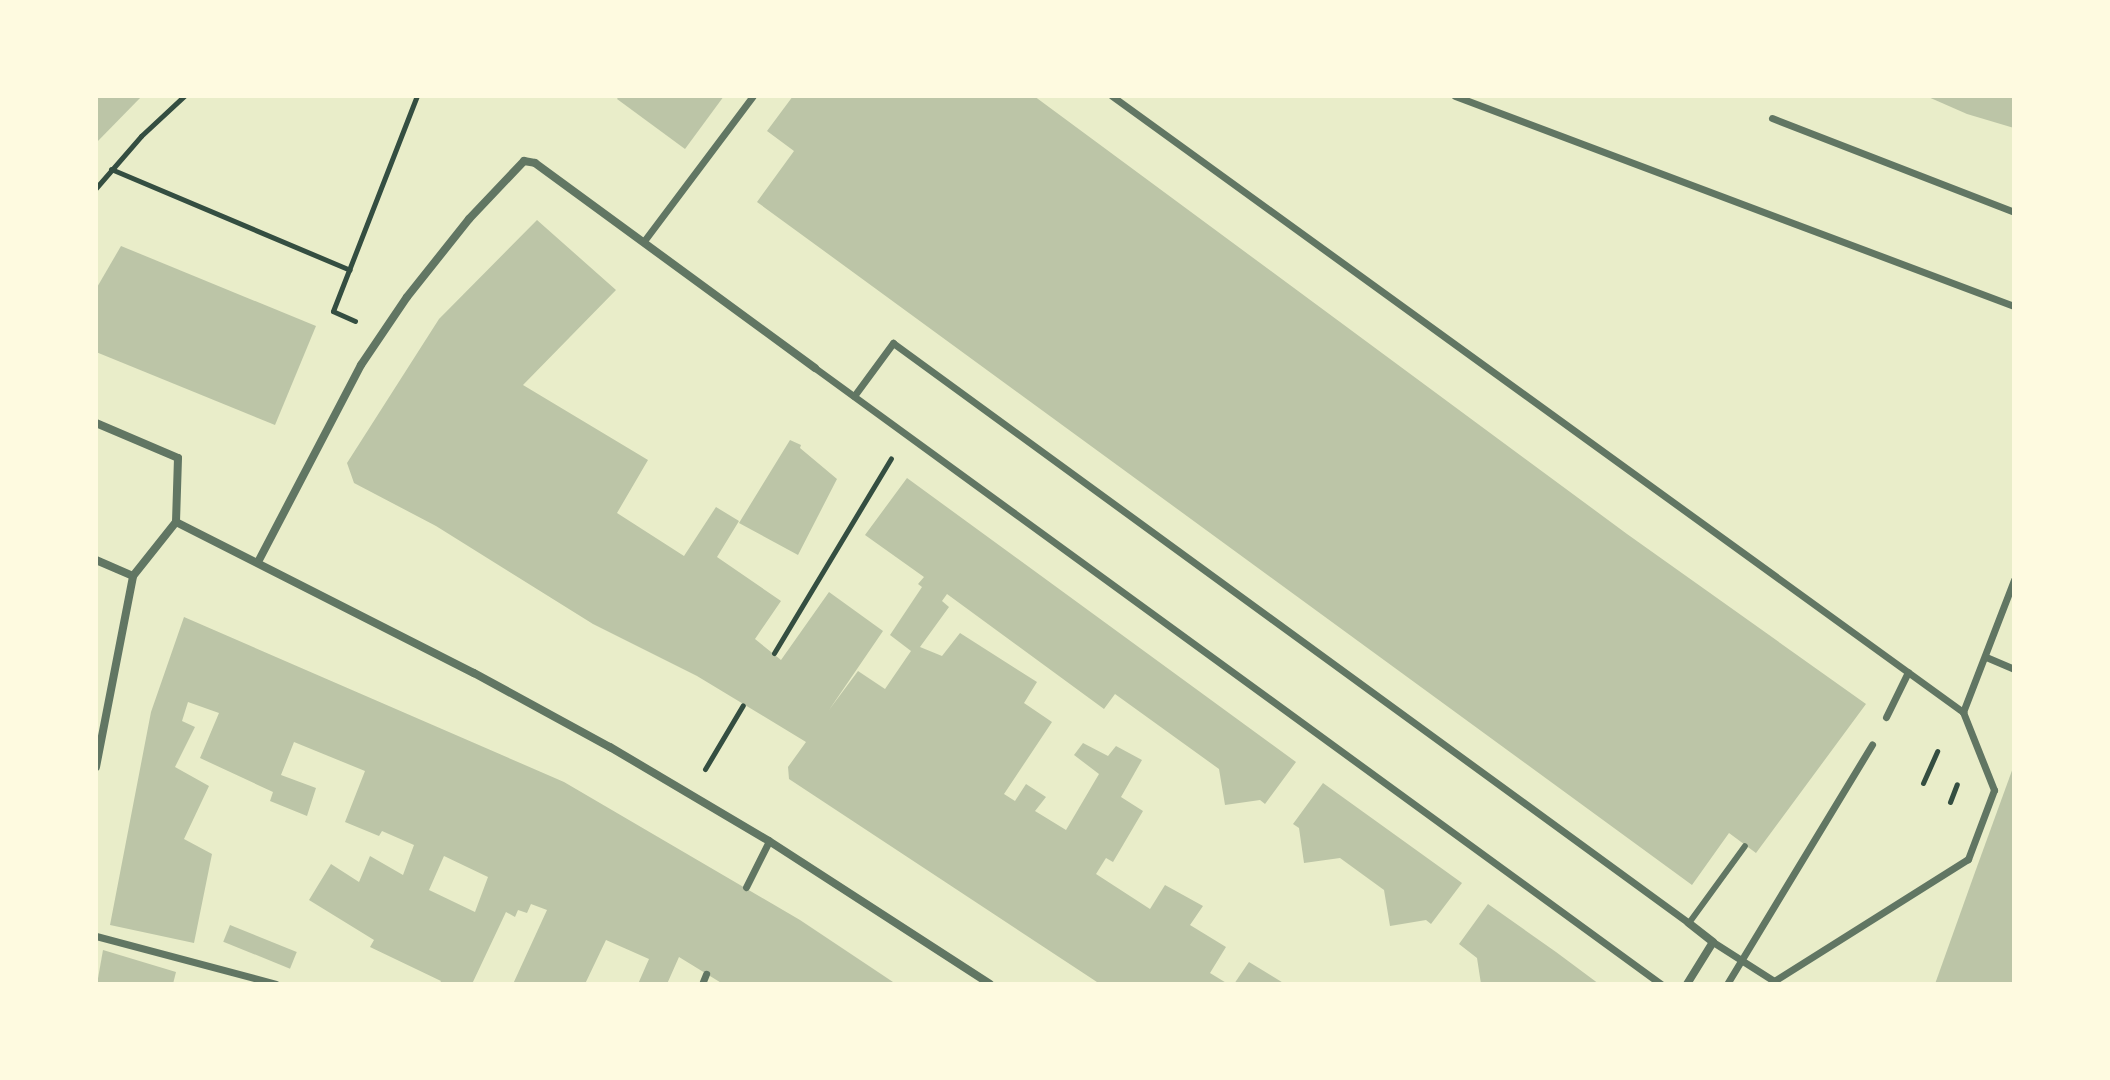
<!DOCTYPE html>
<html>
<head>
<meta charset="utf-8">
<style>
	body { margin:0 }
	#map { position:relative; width:2110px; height:1080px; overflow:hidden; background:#e9edc9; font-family:"Public Sans",sans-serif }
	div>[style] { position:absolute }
	.building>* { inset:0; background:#bcc5a7; transform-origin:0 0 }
	.path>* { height:5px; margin:-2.5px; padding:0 2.5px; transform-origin:2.5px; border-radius:2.5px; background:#344e41 }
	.service>* { height:6px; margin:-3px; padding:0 3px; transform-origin:3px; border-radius:3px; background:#617663 }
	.pedestrian>* { height:7px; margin:-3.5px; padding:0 3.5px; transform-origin:3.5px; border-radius:3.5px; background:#617663 }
	.minor>* { height:8px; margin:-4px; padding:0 4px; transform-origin:4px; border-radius:4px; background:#617663 }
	span { translate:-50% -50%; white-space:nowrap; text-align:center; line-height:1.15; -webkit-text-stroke:8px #fefae0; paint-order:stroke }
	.frame { position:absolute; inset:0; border:98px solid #fefae0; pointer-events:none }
</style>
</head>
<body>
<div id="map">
	<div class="building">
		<div style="clip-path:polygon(96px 96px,142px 96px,96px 143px)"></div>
		<div style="clip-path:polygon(619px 96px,724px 96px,685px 149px,617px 99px)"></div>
		<div style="clip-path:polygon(793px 96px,1034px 96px,1627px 534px,1866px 704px,1756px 853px,1729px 833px,1692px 885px,757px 202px,794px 151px,767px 131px)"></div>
		<div style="clip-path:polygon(1926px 96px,2014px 96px,2014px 128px,1967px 114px)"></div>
		<div style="clip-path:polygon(537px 220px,616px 290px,523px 385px,648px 460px,617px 513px,684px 556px,716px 507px,739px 521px,717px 557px,781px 601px,755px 639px,781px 660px,829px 592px,883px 631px,829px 710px,858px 671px,885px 689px,911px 651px,890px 635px,922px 587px,918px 584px,924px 577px,865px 535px,907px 478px,1296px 762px,1265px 804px,1260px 800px,1225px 805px,1219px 769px,1115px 694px,1104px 709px,947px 594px,942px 601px,949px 607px,920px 647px,942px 656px,960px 633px,1037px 682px,1024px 703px,1052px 722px,1004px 794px,1015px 801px,1026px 784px,1046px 797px,1035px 811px,1066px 830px,1099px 774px,1074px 755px,1083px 743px,1108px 756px,1116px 746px,1142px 760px,1121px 797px,1143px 811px,1113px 862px,1106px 858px,1096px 874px,1150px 909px,1165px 885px,1203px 906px,1190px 925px,1226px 947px,1210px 973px,1228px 984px,1100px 984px,789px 779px,788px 767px,806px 742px,697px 676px,593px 624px,436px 526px,354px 483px,347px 463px,439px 319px)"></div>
		<div style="clip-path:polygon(121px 246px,316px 326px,275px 425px,96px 352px,96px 289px)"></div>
		<div style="clip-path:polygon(790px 440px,801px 445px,800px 448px,837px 479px,798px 555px,739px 523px)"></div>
		<div style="clip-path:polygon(evenodd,184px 617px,564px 782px,800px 920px,896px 984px,723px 984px,679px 957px,667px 984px,638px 984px,649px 959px,606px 940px,585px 984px,513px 984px,547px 910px,531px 904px,527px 913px,518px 910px,515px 917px,506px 912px,472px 984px,439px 984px,441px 981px,370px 947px,374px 940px,309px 900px,331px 864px,359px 882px,370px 856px,403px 875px,414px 845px,382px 831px,379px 836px,345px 822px,365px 771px,294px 742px,281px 775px,316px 788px,307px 816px,270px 801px,273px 792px,200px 758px,219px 713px,188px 702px,182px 721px,195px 727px,175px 767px,209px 786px,184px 839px,212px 854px,194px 943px,110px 925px,151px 712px,184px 617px,444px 856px,488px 877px,475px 912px,429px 890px,444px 856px)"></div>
		<div style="clip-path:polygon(2014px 765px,2014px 984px,1935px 984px,1974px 875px)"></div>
		<div style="clip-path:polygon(1323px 783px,1462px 883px,1431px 924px,1426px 920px,1390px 926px,1384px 890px,1340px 858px,1304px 863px,1299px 828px,1293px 824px)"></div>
		<div style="clip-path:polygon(1488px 904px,1556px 952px,1599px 984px,1481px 984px,1477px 958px,1459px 944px)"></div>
		<div style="left:230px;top:925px;width:72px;height:18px;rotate:22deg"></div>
		<div style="clip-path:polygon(103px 950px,176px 972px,173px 984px,97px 984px)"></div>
		<div style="clip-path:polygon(1249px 962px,1285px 984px,1234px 984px)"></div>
	</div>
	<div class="path">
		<div style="left:111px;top:169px;width:259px;rotate:22.9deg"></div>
		<div style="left:96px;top:188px;width:69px;rotate:-49.1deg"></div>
		<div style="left:141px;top:136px;width:59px;rotate:-42.9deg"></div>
		<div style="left:355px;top:321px;width:24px;rotate:-156deg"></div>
		<div style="left:333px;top:311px;width:231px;rotate:-68.7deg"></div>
		<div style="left:774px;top:653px;width:227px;rotate:-59deg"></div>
		<div style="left:705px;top:769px;width:74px;rotate:-59.3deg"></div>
		<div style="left:1923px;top:783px;width:35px;rotate:-66deg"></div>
		<div style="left:1950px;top:802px;width:19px;rotate:-69deg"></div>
	</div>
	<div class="service">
		<div style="left:1689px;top:923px;width:95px;rotate:-54deg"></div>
	</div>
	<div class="pedestrian">
		<div style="left:1112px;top:96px;width:1051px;rotate:35.9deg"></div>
		<div style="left:1963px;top:712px;width:84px;rotate:68.3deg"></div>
		<div style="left:1994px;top:790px;width:74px;rotate:110.6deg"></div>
		<div style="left:1968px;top:859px;width:229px;rotate:147.8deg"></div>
		<div style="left:1774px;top:981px;width:72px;rotate:-147.4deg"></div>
		<div style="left:1455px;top:96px;width:597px;rotate:20.59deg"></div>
		<div style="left:1772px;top:118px;width:260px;rotate:21.2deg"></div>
		<div style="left:644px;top:241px;width:181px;rotate:-53.1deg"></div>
		<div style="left:815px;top:368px;width:1047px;rotate:36.06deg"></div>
		<div style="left:854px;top:396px;width:66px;rotate:-53.7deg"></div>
		<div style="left:893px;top:343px;width:985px;rotate:36.08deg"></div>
		<div style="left:1986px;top:657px;width:30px;rotate:23deg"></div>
		<div style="left:1963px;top:712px;width:142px;rotate:-68.9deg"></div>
		<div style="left:1886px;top:717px;width:50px;rotate:-63.9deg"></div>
		<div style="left:746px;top:887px;width:51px;rotate:-63.4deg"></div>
		<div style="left:96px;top:936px;width:186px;rotate:14.9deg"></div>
		<div style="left:702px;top:984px;width:11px;rotate:-68deg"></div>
		<div style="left:1727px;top:984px;width:280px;rotate:-58.8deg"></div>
	</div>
	<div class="minor">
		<div style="left:96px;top:423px;width:89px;rotate:23.1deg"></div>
		<div style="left:178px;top:458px;width:64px;rotate:91.8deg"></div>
		<div style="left:176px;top:522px;width:334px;rotate:26.9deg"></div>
		<div style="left:474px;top:673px;width:155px;rotate:28.6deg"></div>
		<div style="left:610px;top:747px;width:185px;rotate:30.6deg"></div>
		<div style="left:769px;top:841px;width:263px;rotate:32.9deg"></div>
		<div style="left:96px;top:560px;width:40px;rotate:23.4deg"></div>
		<div style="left:258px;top:562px;width:222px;rotate:-62.4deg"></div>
		<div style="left:361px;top:365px;width:82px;rotate:-55.9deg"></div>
		<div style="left:407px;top:297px;width:100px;rotate:-51.5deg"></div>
		<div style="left:469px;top:219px;width:80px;rotate:-46.5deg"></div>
		<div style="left:524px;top:161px;width:11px;rotate:10deg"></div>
		<div style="left:535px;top:163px;width:347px;rotate:36.2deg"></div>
		<div style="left:96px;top:767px;width:195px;rotate:-79deg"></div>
		<div style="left:133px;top:576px;width:69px;rotate:-51.5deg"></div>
		<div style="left:1687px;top:984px;width:49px;rotate:-58.2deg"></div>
		<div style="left:1713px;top:942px;width:31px;rotate:-142deg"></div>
	</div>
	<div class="frame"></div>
</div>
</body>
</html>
